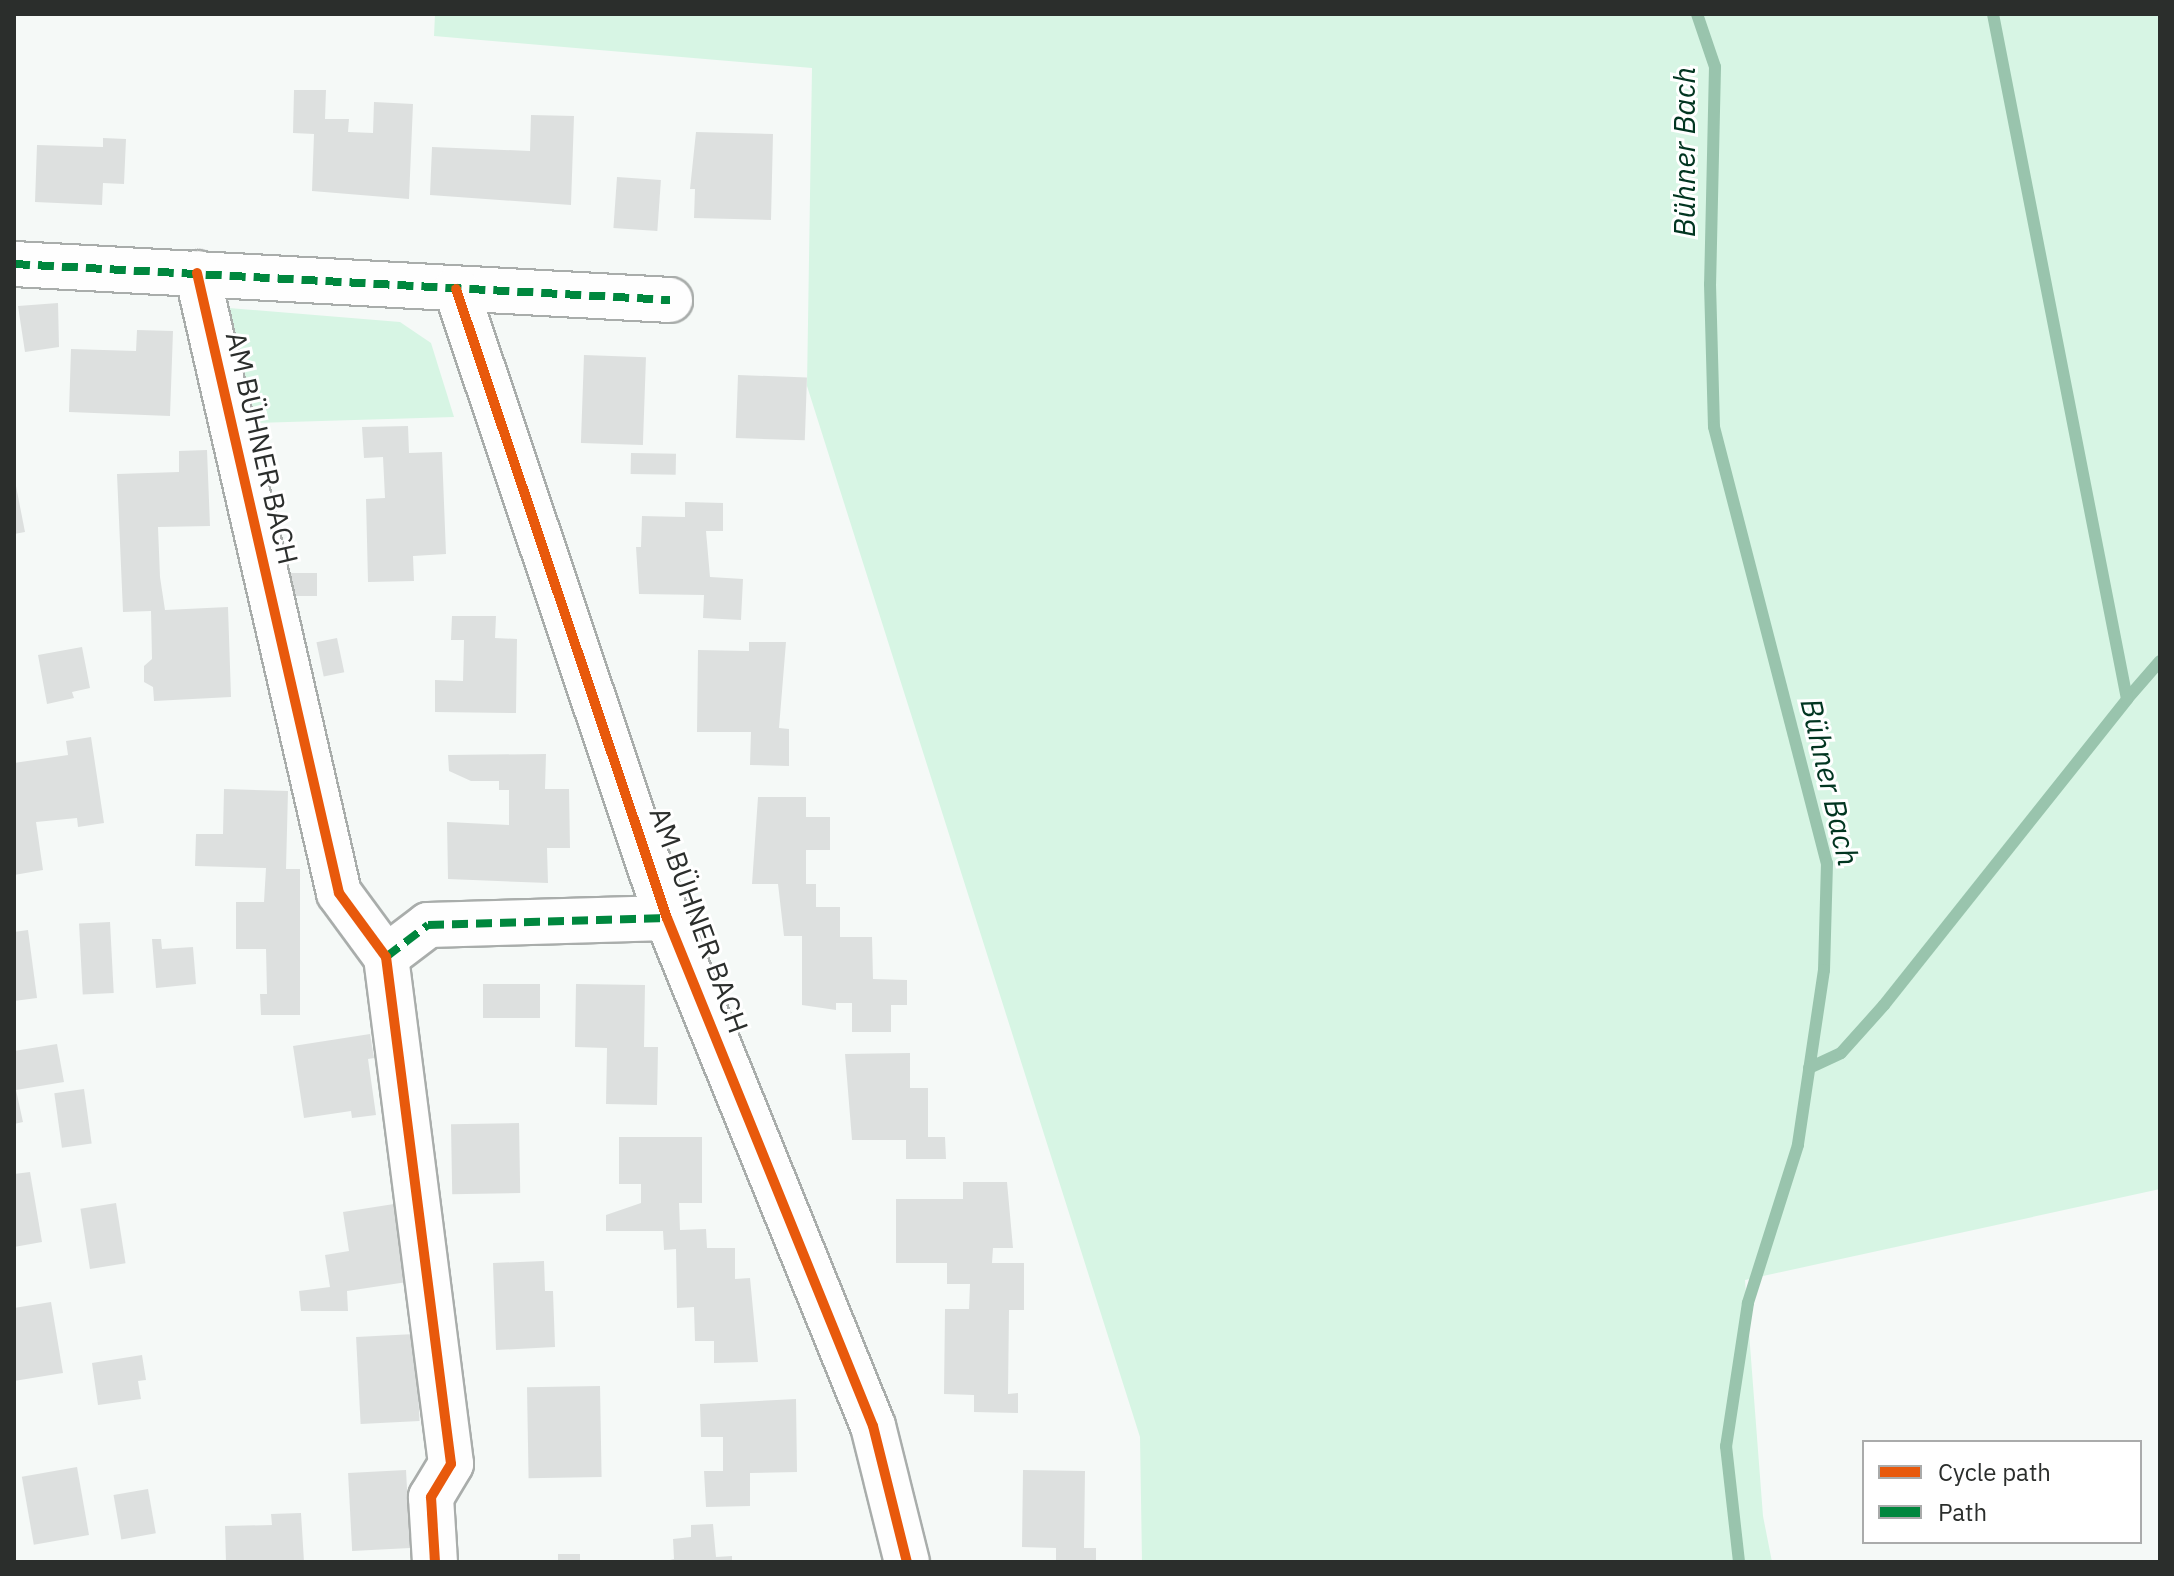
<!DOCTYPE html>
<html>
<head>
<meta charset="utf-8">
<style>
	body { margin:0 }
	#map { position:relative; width:2174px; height:1576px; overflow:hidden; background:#f5f9f7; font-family:"IBM Plex Sans",sans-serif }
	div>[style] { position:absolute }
	.green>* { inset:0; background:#d7f5e4 }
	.stream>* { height:12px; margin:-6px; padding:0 6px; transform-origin:6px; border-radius:6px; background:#99c4ad }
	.building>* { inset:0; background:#dde0df; transform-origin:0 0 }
	.roads { filter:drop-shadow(2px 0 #a9adab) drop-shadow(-2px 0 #a9adab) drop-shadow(0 2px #a9adab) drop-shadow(0 -2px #a9adab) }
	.minor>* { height:44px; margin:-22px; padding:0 22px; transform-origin:22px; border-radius:22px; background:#fefefe }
	.quiet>* { height:8px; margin-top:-4px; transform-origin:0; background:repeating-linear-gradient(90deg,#00873e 0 16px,transparent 0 24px) }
	.cycleway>* { height:10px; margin:-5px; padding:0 5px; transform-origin:5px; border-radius:5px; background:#e8590c }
	span { translate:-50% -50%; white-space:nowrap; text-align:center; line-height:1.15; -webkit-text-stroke:6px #fff; paint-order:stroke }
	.street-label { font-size:28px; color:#2b2e2c }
	.water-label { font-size:30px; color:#013520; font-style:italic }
	.frame { position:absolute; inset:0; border:16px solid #2b2e2c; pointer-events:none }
	.legend { position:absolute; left:1862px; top:1440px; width:280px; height:104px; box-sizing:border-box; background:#fff; border:2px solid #aaabab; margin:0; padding:10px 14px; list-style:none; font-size:24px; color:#2b2e2c }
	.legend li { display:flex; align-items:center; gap:16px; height:40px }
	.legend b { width:40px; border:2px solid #aaabab }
</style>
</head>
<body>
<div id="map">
	<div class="green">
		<div style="clip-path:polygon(435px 14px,2160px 14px,2160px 1189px,1745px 1280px,1763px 1516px,1772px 1562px,1142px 1562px,1140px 1437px,807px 386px,812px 68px,434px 36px)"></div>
		<div style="clip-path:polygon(229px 308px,400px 322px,431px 343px,454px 417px,255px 423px)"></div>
	</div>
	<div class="stream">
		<div style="left:1697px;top:14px;width:56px;rotate:71.2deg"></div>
		<div style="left:1715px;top:67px;width:217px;rotate:91.3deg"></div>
		<div style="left:1710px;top:284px;width:143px;rotate:88.4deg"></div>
		<div style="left:1714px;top:427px;width:450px;rotate:75.5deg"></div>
		<div style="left:1827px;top:863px;width:107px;rotate:91.6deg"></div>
		<div style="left:1824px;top:970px;width:177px;rotate:98.5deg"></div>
		<div style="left:1798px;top:1145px;width:166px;rotate:107.6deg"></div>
		<div style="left:1748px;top:1303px;width:145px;rotate:98.7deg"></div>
		<div style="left:1726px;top:1446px;width:117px;rotate:83.6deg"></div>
		<div style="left:2127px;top:699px;width:50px;rotate:-49deg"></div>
		<div style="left:1809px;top:1068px;width:35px;rotate:-25deg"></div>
		<div style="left:1841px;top:1053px;width:64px;rotate:-48.1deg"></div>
		<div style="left:1884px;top:1005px;width:391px;rotate:-51.5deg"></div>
		<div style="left:2127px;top:699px;width:698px;rotate:-101.07deg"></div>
	</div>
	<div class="building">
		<div style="clip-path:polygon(294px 90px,326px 90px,325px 119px,349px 119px,348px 132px,373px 133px,374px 102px,413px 104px,409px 199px,312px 191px,314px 134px,293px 133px)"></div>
		<div style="clip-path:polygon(531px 115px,574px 116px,571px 205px,430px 195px,432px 147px,530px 151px)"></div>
		<div style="clip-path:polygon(696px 132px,773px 134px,771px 220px,694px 218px,695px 189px,690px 189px)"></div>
		<div style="clip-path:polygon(103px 138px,126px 139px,124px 184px,103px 183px,102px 205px,35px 202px,37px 145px,103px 147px)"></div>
		<div style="left:617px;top:177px;width:44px;height:51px;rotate:4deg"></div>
		<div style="clip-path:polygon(58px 303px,59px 347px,25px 352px,18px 306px)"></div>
		<div style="clip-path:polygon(137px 330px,173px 331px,170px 416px,69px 412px,71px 349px,136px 351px)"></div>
		<div style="left:584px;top:355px;width:62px;height:88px;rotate:2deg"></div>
		<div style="left:738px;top:375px;width:69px;height:63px;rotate:2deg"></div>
		<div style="clip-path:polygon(408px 426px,409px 453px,442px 452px,446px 554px,413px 556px,414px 581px,368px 582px,366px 499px,385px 498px,383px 457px,364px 458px,362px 427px)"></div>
		<div style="clip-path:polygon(207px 450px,210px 526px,158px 527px,160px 577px,165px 610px,228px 607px,231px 697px,154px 701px,153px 687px,144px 682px,144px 666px,152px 659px,151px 611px,123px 612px,117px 474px,179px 472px,179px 451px)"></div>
		<div style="left:631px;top:453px;width:45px;height:21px;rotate:1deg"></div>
		<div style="clip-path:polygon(14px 476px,25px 532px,14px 534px)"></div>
		<div style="clip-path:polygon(685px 502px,723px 503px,723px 531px,706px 531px,710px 577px,743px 579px,741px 620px,703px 618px,704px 595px,639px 594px,636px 547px,641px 547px,642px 516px,685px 517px)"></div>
		<div style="left:291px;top:573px;width:26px;height:23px"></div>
		<div style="clip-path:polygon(452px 616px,496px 616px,495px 638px,517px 639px,516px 713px,435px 712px,435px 680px,463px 681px,464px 640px,451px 640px)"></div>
		<div style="left:337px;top:638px;width:35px;height:21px;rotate:78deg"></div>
		<div style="clip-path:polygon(749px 642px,786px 642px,779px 728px,789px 729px,789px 766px,750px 765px,751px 732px,697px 732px,698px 650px,749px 651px)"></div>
		<div style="clip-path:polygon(82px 647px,90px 688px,72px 692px,74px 698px,47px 704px,38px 655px)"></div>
		<div style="clip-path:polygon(91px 737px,104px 823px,78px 827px,77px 818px,36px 822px,43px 870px,14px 875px,14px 763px,68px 755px,66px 741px)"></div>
		<div style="clip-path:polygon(546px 754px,545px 789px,569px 789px,570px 848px,547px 848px,548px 883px,448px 879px,447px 822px,509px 825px,509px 790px,499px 790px,499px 781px,471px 781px,449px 771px,448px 755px)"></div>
		<div style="clip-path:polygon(224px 789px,288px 791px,286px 869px,300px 869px,300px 1015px,261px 1015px,260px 994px,267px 994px,266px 949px,236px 949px,236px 902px,264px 902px,266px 868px,195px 866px,196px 834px,223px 834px)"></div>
		<div style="clip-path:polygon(758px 797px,806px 797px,806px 817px,830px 817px,830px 850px,806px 850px,806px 884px,816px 884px,816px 907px,840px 907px,840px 937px,872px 937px,873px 979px,907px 980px,907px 1005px,891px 1005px,891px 1032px,852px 1032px,852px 1003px,836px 1003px,836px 1010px,802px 1005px,802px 936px,784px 936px,778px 884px,752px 884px)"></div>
		<div style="left:110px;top:922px;width:71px;height:31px;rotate:87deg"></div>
		<div style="clip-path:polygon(28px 930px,37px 998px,14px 1001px,14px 932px)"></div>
		<div style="clip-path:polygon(152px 939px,161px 939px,162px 949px,193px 947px,196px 984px,156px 988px)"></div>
		<div style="left:483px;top:984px;width:57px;height:34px"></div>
		<div style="clip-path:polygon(576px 984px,645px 985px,644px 1047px,658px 1047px,657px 1105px,606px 1104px,607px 1048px,575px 1047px)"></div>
		<div style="clip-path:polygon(370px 1034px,374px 1058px,368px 1059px,376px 1115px,352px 1118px,351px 1111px,304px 1118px,293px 1046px)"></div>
		<div style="clip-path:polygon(57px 1044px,64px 1082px,16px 1090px,23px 1122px,14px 1124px,14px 1051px)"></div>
		<div style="clip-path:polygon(910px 1053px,910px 1088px,928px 1088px,928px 1137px,945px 1137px,946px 1159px,906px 1159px,906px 1140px,852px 1140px,845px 1054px)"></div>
		<div style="left:84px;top:1089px;width:55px;height:30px;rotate:82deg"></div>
		<div style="left:519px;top:1123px;width:70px;height:68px;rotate:89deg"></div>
		<div style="clip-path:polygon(619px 1137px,702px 1137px,702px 1203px,679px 1203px,680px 1230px,706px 1229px,707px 1248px,735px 1248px,735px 1279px,750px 1278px,758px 1362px,714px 1363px,714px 1341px,695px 1341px,694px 1307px,677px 1308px,676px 1249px,664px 1250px,663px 1231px,606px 1231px,606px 1215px,641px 1203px,641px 1184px,619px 1184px)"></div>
		<div style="clip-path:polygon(30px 1172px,42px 1242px,14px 1247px,14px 1174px)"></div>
		<div style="clip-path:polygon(963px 1182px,1007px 1182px,1013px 1248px,993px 1248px,992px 1263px,1024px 1263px,1024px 1310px,1009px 1310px,1008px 1394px,1018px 1393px,1018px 1413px,974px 1412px,974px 1395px,944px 1394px,945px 1309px,969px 1309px,970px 1284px,947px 1284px,947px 1263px,896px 1263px,896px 1199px,963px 1199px)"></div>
		<div style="left:116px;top:1203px;width:61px;height:36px;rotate:81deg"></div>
		<div style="clip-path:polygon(394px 1204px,407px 1282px,347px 1291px,348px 1311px,301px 1311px,299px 1291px,330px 1287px,325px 1255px,349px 1251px,343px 1212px)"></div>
		<div style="clip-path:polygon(544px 1261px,545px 1291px,553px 1291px,555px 1347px,496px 1350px,493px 1263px)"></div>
		<div style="clip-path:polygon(51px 1302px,63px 1373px,14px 1381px,14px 1308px)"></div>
		<div style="left:415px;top:1334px;width:87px;height:59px;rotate:87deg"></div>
		<div style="clip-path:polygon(142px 1355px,146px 1380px,138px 1381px,141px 1399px,98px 1405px,92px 1363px)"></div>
		<div style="left:600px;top:1386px;width:91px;height:73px;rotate:89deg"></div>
		<div style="clip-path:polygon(796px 1399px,797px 1472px,750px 1473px,750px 1506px,706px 1507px,704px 1471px,723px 1471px,723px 1437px,701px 1437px,700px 1404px)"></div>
		<div style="left:77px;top:1467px;width:69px;height:56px;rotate:80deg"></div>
		<div style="left:406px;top:1470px;width:78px;height:58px;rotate:87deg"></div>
		<div style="clip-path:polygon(1023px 1470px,1085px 1471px,1084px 1548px,1096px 1548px,1096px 1562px,1056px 1562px,1056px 1548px,1022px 1547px)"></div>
		<div style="left:148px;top:1489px;width:45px;height:35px;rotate:80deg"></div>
		<div style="clip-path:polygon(301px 1513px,304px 1562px,226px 1562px,225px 1526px,272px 1525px,271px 1514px)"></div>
		<div style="clip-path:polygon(713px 1524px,716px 1557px,732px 1556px,732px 1562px,662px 1562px,674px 1559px,673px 1539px,691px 1537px,691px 1525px)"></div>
		<div style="left:580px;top:1554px;width:8px;height:22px;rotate:90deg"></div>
	</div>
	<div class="roads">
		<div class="minor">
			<div style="left:14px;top:264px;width:657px;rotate:3.14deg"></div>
			<div style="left:197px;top:273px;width:636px;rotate:77.1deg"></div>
			<div style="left:339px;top:893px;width:79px;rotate:53.7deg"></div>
			<div style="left:386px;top:957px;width:511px;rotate:82.69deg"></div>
			<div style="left:451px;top:1464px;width:39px;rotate:121deg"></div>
			<div style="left:431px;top:1497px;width:65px;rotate:86.5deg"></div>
			<div style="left:456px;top:289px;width:663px;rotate:71.46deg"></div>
			<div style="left:667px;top:918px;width:548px;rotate:67.93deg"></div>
			<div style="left:873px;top:1426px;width:140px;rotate:76deg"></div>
			<div style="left:386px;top:957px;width:53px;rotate:-37.3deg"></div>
			<div style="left:428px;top:925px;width:239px;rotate:-1.7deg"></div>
		</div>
	</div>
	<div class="quiet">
		<div style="left:14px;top:264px;width:657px;rotate:3.14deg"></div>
		<div style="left:386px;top:957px;width:53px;rotate:-37.3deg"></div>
		<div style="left:428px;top:925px;width:239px;rotate:-1.7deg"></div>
	</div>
	<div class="cycleway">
		<div style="left:197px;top:273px;width:636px;rotate:77.1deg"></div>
		<div style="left:339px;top:893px;width:79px;rotate:53.7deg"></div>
		<div style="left:386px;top:957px;width:511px;rotate:82.69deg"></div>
		<div style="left:451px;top:1464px;width:39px;rotate:121deg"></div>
		<div style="left:431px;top:1497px;width:65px;rotate:86.5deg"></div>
		<div style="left:456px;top:289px;width:663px;rotate:71.46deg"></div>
		<div style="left:667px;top:918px;width:548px;rotate:67.93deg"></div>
		<div style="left:873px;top:1426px;width:140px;rotate:76deg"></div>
	</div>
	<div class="street-label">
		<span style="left:262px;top:448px;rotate:77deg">AM BÜHNER BACH</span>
		<span style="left:699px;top:920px;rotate:70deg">AM BÜHNER BACH</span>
	</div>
	<div class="water-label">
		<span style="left:1684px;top:152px;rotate:-90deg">Bühner Bach</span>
		<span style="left:1830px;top:782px;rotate:77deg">Bühner Bach</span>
	</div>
	<div class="frame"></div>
	<ul class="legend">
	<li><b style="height:10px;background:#e8590c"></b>Cycle path</li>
	<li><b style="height:10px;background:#00873e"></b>Path</li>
	</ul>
</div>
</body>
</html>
